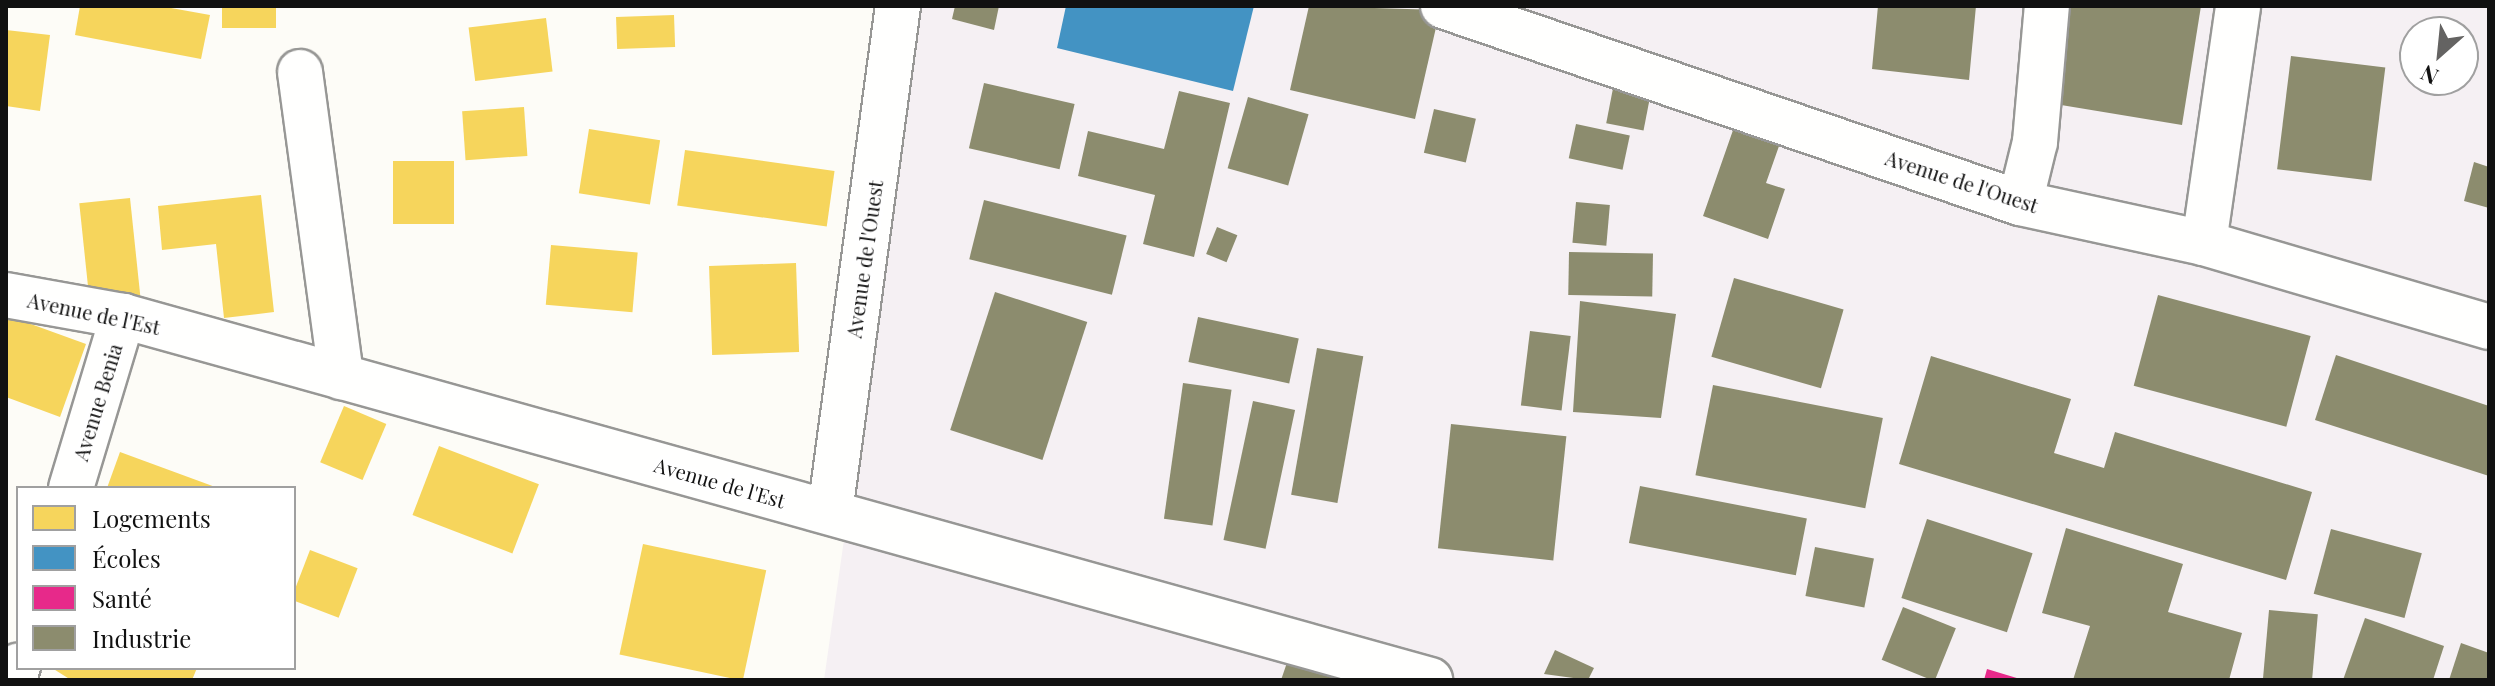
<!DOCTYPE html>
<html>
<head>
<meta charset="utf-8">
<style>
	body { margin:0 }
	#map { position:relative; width:2495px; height:686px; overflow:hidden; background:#fdfcf7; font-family:"Playfair Display",serif }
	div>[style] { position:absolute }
	.industrial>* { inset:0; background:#f5f0f3 }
	.homes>* { inset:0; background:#f6d55c; transform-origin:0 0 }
	.schools>* { inset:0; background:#4393c3 }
	.health>* { inset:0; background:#e7298a }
	.industry>* { inset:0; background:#8c8c6e; transform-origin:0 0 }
	.roads { filter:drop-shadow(2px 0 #979795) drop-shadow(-2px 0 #979795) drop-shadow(0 2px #979795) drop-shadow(0 -2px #979795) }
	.minor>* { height:44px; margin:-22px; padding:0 22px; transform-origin:22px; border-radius:22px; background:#fffffe }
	span { translate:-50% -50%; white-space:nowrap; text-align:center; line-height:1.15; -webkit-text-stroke:8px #fff; paint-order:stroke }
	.street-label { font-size:20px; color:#111 }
	.frame { position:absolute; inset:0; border:8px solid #111; pointer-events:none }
	.legend { position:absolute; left:16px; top:486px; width:280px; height:184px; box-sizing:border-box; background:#fff; border:2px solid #a0a0a0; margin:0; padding:10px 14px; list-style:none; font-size:24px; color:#111 }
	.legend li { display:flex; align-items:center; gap:16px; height:40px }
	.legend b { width:40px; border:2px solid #a0a0a0 }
	.north { position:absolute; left:2399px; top:16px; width:80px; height:80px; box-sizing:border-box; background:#fff; border:2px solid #a0a0a0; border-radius:50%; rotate:207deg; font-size:22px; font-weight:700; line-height:32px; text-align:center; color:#111 }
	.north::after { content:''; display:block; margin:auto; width:28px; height:36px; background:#646362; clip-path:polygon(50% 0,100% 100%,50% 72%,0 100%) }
</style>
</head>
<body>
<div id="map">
	<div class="industrial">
		<div style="clip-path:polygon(evenodd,920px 6px,2489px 6px,2489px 680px,824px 680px,920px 6px,2415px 32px,2463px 32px,2463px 80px,2415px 80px,2415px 32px)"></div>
	</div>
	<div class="homes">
		<div style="clip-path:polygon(80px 6px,160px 6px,210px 15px,201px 59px,75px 35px)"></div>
		<div style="left:222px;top:6px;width:54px;height:22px"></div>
		<div style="left:674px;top:15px;width:32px;height:58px;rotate:88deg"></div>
		<div style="left:546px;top:18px;width:54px;height:78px;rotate:83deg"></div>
		<div style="clip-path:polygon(6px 30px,50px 35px,40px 111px,6px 106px)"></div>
		<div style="left:524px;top:107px;width:49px;height:62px;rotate:86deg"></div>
		<div style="left:589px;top:129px;width:72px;height:65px;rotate:9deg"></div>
		<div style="left:685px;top:150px;width:151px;height:56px;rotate:8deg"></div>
		<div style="left:393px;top:161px;width:61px;height:63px"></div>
		<div style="clip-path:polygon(261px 195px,274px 312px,224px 318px,216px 244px,162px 250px,158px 206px)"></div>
		<div style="left:130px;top:198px;width:98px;height:51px;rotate:84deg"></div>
		<div style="left:551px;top:245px;width:87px;height:60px;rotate:5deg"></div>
		<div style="left:796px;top:263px;width:89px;height:87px;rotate:88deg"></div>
		<div style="clip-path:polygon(6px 315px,86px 344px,60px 417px,6px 397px)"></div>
		<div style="left:344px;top:406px;width:46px;height:61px;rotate:23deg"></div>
		<div style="left:439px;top:446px;width:107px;height:74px;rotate:21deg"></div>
		<div style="clip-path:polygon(120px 452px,218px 488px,107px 488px)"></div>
		<div style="left:643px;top:544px;width:126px;height:113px;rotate:12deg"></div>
		<div style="left:310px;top:550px;width:51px;height:53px;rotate:21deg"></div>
		<div style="clip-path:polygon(52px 668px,197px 668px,192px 680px,71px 680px)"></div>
	</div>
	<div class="schools">
		<div style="clip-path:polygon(1066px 6px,1254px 6px,1233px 91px,1057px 48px)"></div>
	</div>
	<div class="health">
		<div style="clip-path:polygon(1987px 669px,2020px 679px,2020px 680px,1984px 680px)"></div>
	</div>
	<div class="industry">
		<div style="clip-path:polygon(955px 6px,999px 6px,994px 30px,952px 19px)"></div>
		<div style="clip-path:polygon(1309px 6px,1440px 10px,1415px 119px,1290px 90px)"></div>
		<div style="clip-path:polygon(1878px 6px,1976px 6px,1969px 80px,1872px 69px)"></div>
		<div style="clip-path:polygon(2071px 6px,2201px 6px,2182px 125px,2055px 104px)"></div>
		<div style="left:2291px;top:56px;width:95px;height:114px;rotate:7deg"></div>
		<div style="left:1615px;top:78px;width:38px;height:46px;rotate:11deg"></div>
		<div style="left:984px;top:83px;width:93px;height:67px;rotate:13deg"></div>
		<div style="clip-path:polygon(1179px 91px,1230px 103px,1194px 257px,1143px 244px,1155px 195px,1078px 176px,1088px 131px,1164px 149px)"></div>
		<div style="left:1248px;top:97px;width:63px;height:74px;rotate:16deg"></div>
		<div style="left:1434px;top:109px;width:43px;height:45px;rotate:13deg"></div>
		<div style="clip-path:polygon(1739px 113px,1785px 129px,1766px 183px,1785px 189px,1768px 239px,1703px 216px)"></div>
		<div style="left:1576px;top:124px;width:55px;height:35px;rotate:12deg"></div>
		<div style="clip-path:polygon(2474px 162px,2489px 167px,2489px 208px,2464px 201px)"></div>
		<div style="left:984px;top:200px;width:147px;height:61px;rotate:14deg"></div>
		<div style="left:1576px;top:202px;width:34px;height:41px;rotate:5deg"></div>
		<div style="left:1217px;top:227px;width:22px;height:29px;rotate:22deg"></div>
		<div style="left:1569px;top:252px;width:84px;height:43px;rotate:1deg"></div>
		<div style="left:1734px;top:278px;width:114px;height:82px;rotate:16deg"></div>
		<div style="left:995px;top:292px;width:97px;height:145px;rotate:18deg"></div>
		<div style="left:2158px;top:295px;width:158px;height:94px;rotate:15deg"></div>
		<div style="clip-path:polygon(1580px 301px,1676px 314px,1661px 418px,1573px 412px)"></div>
		<div style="left:1198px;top:317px;width:103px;height:46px;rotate:12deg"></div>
		<div style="left:1530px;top:331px;width:41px;height:75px;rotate:7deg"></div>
		<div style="left:1317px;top:348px;width:47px;height:149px;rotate:10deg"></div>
		<div style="clip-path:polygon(2336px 355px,2489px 406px,2489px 476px,2315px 420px)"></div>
		<div style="clip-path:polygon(1931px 356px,2071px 399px,2054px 453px,2104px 468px,2115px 432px,2312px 492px,2286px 580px,1899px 464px)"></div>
		<div style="left:1183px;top:383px;width:49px;height:137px;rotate:8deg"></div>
		<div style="left:1713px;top:385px;width:173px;height:92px;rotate:11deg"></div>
		<div style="left:1253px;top:401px;width:43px;height:142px;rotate:12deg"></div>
		<div style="left:1451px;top:424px;width:116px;height:125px;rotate:6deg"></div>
		<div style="left:1640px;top:486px;width:170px;height:58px;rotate:11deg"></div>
		<div style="left:1927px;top:519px;width:111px;height:83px;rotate:18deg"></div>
		<div style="clip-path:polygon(2066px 528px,2183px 564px,2168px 612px,2242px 633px,2229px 680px,2073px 680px,2090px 626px,2042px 613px)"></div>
		<div style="left:2331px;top:529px;width:94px;height:67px;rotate:15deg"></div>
		<div style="left:1815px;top:547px;width:60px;height:50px;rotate:11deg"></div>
		<div style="left:1903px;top:607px;width:57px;height:57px;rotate:22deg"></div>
		<div style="left:2269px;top:610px;width:49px;height:70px;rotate:5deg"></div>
		<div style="clip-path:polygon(2365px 618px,2444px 646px,2433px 680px,2343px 680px)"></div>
		<div style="clip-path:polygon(2461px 643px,2489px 653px,2489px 680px,2449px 680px)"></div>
		<div style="clip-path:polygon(1292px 648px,1387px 680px,1281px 680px)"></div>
		<div style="clip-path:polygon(1555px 650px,1594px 668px,1588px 680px,1544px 674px)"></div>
	</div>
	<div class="roads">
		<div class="minor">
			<div style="left:1443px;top:6px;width:610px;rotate:18.85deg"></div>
			<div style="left:2020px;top:203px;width:188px;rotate:12.3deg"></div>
			<div style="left:2204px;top:243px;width:297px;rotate:16.4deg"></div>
			<div style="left:300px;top:72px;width:308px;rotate:82.3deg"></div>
			<div style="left:2020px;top:203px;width:63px;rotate:-76.2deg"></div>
			<div style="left:2035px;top:142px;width:137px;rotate:-85deg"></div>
			<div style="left:2204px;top:243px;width:239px;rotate:-81.8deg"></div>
			<div style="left:6px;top:295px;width:119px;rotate:10.2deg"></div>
			<div style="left:123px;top:316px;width:1357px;rotate:15.56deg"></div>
			<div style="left:71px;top:488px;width:180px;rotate:-73.2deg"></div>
			<div style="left:830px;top:512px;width:511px;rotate:-82.35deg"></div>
			<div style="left:14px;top:680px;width:15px;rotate:-74deg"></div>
		</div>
	</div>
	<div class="street-label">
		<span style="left:1962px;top:181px;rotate:18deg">Avenue de l'Ouest</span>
		<span style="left:864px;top:259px;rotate:-82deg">Avenue de l'Ouest</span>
		<span style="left:94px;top:313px;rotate:12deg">Avenue de l'Est</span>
		<span style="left:97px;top:402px;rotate:-73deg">Avenue Benia</span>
		<span style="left:720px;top:482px;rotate:16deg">Avenue de l'Est</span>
	</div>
	<div class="frame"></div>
	<ul class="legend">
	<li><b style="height:22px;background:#f6d55c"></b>Logements</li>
	<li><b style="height:22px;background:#4393c3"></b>Écoles</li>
	<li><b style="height:22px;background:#e7298a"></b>Santé</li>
	<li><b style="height:22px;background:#8c8c6e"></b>Industrie</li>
	</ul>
	<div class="north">N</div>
</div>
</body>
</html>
